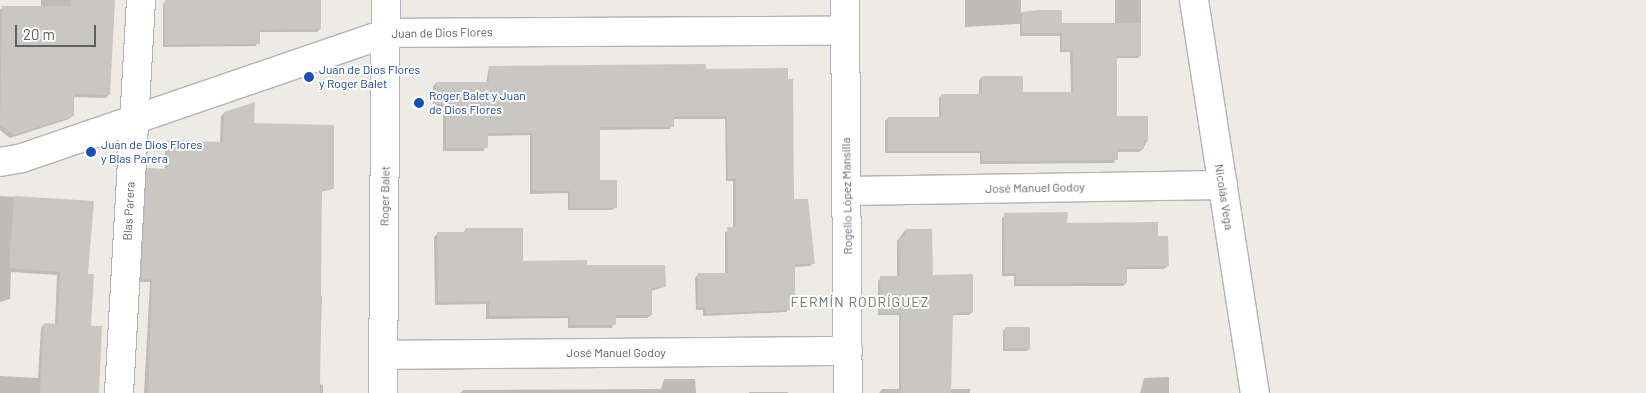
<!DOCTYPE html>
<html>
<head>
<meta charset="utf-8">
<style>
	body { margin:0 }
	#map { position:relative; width:1646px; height:393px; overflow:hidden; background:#eeebe5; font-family:Barlow,sans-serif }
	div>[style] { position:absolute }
	.shadow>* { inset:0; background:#0003; transform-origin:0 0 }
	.building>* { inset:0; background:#cac6c1; transform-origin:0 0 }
	.roads { filter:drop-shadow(1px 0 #b0b3b7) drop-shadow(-1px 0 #b0b3b7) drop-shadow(0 1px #b0b3b7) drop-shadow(0 -1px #b0b3b7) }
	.street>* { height:28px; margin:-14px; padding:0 14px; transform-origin:14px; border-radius:14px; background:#fff }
	.dots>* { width:14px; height:14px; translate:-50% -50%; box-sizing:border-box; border:2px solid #fff; border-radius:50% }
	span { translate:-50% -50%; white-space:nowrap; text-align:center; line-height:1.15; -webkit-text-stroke:4px #fff; paint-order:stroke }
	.street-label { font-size:12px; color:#5d6165 }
	.transit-label { font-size:12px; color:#164399 }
	.left { translate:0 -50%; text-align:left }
	.neighbourhood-label { font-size:14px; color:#6e7377; letter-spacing:1px }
	.scale { position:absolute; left:15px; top:25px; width:81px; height:22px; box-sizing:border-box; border:2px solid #5d6165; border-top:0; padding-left:6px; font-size:15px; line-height:18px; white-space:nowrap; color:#5d6165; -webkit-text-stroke:4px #fff; paint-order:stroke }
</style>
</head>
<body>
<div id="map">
	<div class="shadow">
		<div style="clip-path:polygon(41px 0,114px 0,109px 94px,106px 98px,73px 97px,73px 115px,69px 119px,10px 138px,0 130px,0 9px,41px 6px)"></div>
		<div style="clip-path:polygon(320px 0,320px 29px,317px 32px,259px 32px,256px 46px,163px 47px,163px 4px,166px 1px)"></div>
		<div style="clip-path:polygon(965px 0,1021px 0,1021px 13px,1061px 11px,1061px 24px,1115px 24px,1115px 0,1141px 0,1141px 55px,1138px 58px,1115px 58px,1115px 117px,1147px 141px,1143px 149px,1139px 152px,1117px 152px,1114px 163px,980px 164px,980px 153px,885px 153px,885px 121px,888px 118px,939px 118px,939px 98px,942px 95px,979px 95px,979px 80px,982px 77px,1021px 93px,1071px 93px,1070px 52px,1060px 52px,1060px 36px,1020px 36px,1020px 24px,965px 27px)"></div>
		<div style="clip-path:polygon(489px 67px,705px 71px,793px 200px,810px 243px,813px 243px,813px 263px,810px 266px,794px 267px,794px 302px,786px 312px,703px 316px,703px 310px,696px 310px,695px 278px,698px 274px,725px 274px,725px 232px,733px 229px,733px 181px,726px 181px,725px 119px,673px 119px,670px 129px,598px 130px,599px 181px,616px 207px,612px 210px,568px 210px,568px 193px,530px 194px,530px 135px,487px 136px,484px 151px,443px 151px,443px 107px,433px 107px,433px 86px,436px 83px,486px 83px)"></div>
		<div style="clip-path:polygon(224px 113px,253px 124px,333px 189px,320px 192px,318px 296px,322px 296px,319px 384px,323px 385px,323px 393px,144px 393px,150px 282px,139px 282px,145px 173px,148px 169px,165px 170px,165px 145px,168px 142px,220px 143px,221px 116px)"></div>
		<div style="clip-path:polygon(0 196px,92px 202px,86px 275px,97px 393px,0 393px,0 376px,38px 378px,41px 328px,44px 324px,55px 325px,57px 275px,11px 272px,10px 299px,0 302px)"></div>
		<div style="clip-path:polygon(1005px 215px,1157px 237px,1168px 266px,1164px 269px,1126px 269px,1126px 283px,1123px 286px,1014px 286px,1014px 276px,1002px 276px,1002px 218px)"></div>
		<div style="clip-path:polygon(466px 230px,522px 262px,586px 266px,664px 287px,651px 291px,651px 315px,647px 318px,615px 318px,612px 328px,568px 328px,568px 318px,486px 319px,486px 304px,435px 305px,434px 237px,437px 234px,462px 233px)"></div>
		<div style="clip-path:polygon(905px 230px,932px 276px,972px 312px,969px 315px,952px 315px,949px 389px,970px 389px,970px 393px,879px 393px,882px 389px,899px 389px,899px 315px,878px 315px,878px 281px,881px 278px,897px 277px,897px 241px)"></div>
		<div style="clip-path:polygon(1006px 328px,1031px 348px,1027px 351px,1003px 351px,1003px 331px)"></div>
		<div style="clip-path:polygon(1169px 377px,1169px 393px,1140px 393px,1144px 378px)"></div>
		<div style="clip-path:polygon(664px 379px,695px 379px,696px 393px,460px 393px,463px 390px,661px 389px)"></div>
		<div style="left:749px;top:392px;width:39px;height:1px"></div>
	</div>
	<div class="building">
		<div style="clip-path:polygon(71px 0,115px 0,110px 95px,74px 94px,74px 116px,14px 135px,0 125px,2px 6px,71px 6px)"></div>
		<div style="clip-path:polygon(165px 0,321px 0,321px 29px,260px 30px,260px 44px,165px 45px)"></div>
		<div style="clip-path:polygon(1038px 10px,1062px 10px,1062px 23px,1141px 23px,1141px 56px,1117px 56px,1117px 116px,1148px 116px,1148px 141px,1144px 141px,1144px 149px,1118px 149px,1118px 160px,1023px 161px,982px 161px,982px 151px,888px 151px,888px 117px,941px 117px,941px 94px,982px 94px,982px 76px,1023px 76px,1023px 92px,1073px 92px,1073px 50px,1062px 50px,1062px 33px,1022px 33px,1022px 12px)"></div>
		<div style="clip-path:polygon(706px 64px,706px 69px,788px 68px,788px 79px,793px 79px,794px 199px,808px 199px,815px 264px,795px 264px,795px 303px,790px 303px,790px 310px,706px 314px,706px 307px,698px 307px,698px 273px,728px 273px,727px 227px,736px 227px,736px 178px,728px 179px,727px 116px,674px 117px,674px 127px,600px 127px,600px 180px,617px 180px,617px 208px,570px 208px,570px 191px,533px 191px,533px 133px,488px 133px,488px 148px,446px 148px,446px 104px,436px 104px,436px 82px,489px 82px,489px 66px)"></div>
		<div style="clip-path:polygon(255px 102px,254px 123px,334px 125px,334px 189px,322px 189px,320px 393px,148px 393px,152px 280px,141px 279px,147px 168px,167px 169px,167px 140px,223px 142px,224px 112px)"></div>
		<div style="clip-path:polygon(14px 196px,94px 201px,88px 274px,94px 274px,91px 326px,102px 326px,99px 393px,40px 393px,44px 323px,58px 324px,60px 272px,9px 268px)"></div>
		<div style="clip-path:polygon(1068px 212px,1067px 223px,1158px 222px,1158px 236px,1168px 236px,1169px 266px,1127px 267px,1127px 283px,1016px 284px,1016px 273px,1005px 273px,1004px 213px)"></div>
		<div style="clip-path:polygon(465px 228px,523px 228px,523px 261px,587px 260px,587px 265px,665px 265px,666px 287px,652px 288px,652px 315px,616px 315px,616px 325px,570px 325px,570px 316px,489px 316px,489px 301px,438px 302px,437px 232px,465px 232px)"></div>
		<div style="clip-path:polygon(905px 229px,932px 229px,933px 275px,973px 274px,973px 312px,953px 313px,951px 393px,901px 393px,901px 313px,881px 313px,880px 276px,900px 276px,899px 237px,905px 237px)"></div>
		<div style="left:1005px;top:327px;width:25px;height:22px"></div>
	</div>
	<div class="roads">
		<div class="street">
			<div style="left:845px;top:0;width:393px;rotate:89.6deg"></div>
			<div style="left:1194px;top:0;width:398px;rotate:81.2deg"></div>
			<div style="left:0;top:162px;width:22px;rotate:-10deg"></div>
			<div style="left:22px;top:158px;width:386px;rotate:-18.9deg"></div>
			<div style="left:387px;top:33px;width:458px;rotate:-0.3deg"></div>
			<div style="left:846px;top:191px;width:377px;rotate:-0.9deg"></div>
			<div style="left:384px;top:355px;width:464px;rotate:-0.5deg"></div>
			<div style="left:119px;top:393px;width:394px;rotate:-86.8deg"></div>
			<div style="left:383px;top:393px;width:393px;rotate:-89.6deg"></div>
		</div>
	</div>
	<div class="dots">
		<div style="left:309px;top:77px;background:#1a4fb4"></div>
		<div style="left:419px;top:103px;background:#1a4fb4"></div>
		<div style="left:91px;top:152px;background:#1a4fb4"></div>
	</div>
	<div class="street-label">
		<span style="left:442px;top:33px;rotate:-1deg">Juan de Dios Flores</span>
		<span style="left:1035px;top:188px;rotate:-1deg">José Manuel Godoy</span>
		<span style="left:385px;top:196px;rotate:-89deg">Roger Balet</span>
		<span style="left:847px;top:196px;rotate:-91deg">Rogelio López Mansilla</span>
		<span style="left:1224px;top:197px;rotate:81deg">Nicolás Vega</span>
		<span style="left:129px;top:211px;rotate:-87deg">Blas Parera</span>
		<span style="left:616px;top:353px">José Manuel Godoy</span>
	</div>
	<div class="transit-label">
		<span class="left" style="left:319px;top:77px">Juan de Dios Flores<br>y Roger Balet</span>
		<span class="left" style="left:429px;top:103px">Roger Balet y Juan<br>de Dios Flores</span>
		<span class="left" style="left:101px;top:152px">Juan de Dios Flores<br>y Blas Parera</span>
	</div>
	<div class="neighbourhood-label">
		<span style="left:860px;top:302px">FERMÍN RODRÍGUEZ</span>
	</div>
	<div class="scale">20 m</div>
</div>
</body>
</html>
